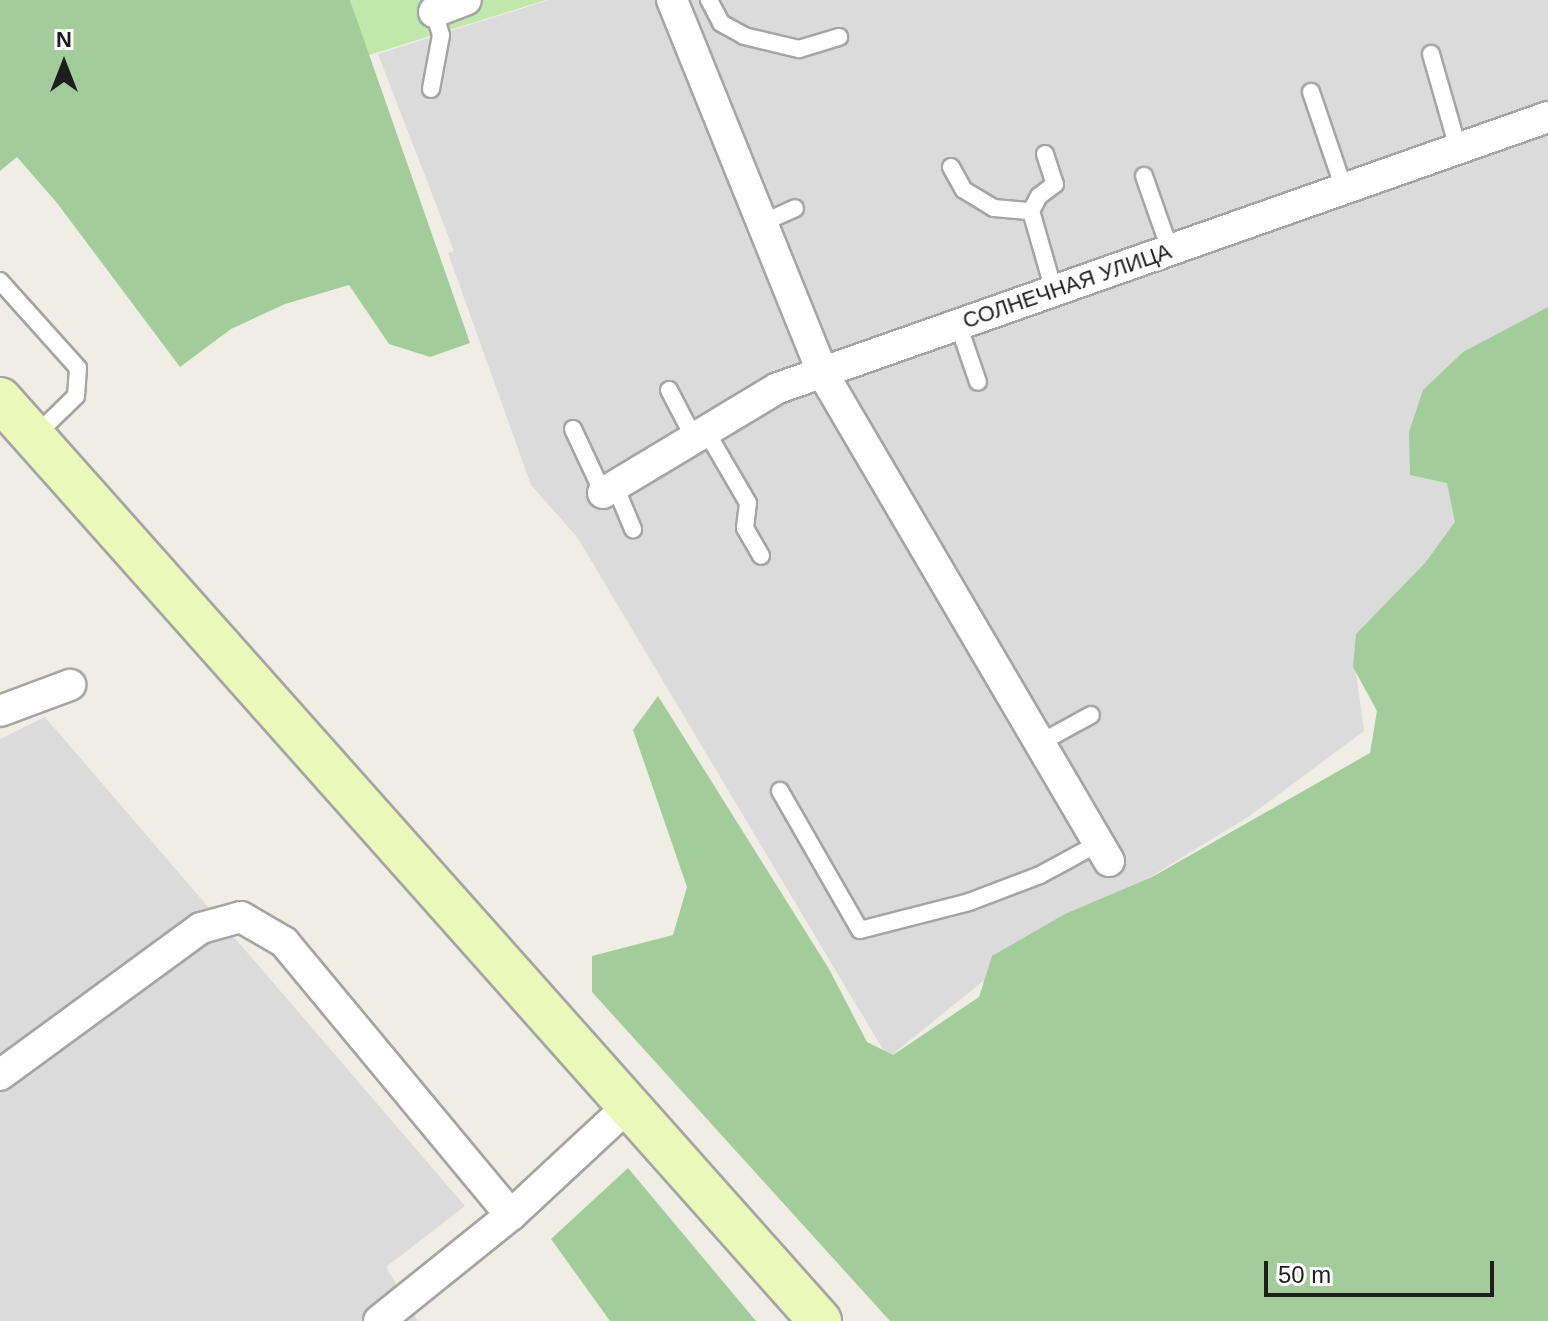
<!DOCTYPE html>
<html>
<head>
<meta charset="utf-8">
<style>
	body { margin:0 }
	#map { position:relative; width:1548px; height:1321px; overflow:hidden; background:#efede4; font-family:Helvetica,sans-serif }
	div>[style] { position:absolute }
	.residential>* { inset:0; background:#dcdbdb }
	.grass>* { inset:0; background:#c0e8ab }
	.forest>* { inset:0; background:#a2cd9a }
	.roads { filter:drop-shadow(2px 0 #a5a5a5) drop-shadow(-2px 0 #a5a5a5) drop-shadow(0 2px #a5a5a5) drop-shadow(0 -2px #a5a5a5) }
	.lane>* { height:16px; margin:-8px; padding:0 8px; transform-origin:8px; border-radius:8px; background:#fff }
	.street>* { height:30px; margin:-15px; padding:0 15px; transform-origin:15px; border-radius:15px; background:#fff }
	.secondary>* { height:42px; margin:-21px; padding:0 21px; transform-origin:21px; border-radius:21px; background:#ecf8b9 }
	span { translate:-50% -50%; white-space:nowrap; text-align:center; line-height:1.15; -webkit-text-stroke:6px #fff; paint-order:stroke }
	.street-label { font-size:22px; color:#1e1e1e }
	.north { position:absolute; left:24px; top:24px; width:80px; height:80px; -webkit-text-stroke:6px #fff; paint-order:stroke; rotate:0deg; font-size:22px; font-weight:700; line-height:32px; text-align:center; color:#1e1e1e }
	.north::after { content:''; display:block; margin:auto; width:28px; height:36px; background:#1e1e1e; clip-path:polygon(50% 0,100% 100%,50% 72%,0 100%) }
	.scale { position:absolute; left:1264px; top:1261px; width:230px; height:36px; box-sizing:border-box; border:4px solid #1e1e1e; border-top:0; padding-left:10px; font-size:24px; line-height:28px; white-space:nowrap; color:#1e1e1e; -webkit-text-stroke:6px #fff; paint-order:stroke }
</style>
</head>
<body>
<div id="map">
	<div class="residential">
		<div style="clip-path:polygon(549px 0,1548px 0,1548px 501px,1356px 672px,1364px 731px,1248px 817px,992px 974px,888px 1058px,577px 537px,531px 485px,448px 253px,454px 251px,378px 54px)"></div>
		<div style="clip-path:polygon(45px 717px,465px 1206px,386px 1267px,418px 1321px,0 1321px,0 739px)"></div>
	</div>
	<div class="grass">
		<div style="clip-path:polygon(350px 0,546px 0,369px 55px)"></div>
	</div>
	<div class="forest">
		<div style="clip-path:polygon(0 0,350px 0,470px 343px,430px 357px,389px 344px,349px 285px,285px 304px,231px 329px,180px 367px,57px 203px,17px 157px,0 171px)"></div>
		<div style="clip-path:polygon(1548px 307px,1548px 1321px,890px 1321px,592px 992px,592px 956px,673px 935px,687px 887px,633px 730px,658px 696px,829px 969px,867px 1042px,893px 1055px,979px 997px,992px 956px,1065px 914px,1152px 877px,1370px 753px,1377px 711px,1353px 667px,1356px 634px,1425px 563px,1455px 522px,1447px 483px,1410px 475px,1409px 432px,1423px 390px,1463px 352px)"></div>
		<div style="clip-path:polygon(628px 1168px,756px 1321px,610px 1321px,551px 1239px)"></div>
	</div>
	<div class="roads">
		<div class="lane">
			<div style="left:709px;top:0;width:26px;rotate:62deg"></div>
			<div style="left:721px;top:23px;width:26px;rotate:29deg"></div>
			<div style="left:744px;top:36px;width:57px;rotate:13.3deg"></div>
			<div style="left:799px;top:49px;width:42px;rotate:-16.7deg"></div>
			<div style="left:1431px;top:54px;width:98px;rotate:74deg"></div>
			<div style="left:431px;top:89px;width:55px;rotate:-79.5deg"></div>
			<div style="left:441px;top:35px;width:24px;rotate:-107deg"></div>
			<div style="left:1311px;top:92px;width:102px;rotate:71.2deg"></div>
			<div style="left:1045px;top:154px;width:32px;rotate:72deg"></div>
			<div style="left:1055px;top:184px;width:20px;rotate:143deg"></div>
			<div style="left:1039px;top:196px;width:17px;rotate:118deg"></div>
			<div style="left:1031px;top:211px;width:83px;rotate:74deg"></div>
			<div style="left:951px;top:167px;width:26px;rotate:61deg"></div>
			<div style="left:964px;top:190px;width:35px;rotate:31deg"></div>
			<div style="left:994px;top:208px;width:37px;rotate:5deg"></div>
			<div style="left:1144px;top:176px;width:78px;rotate:70.6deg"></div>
			<div style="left:762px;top:223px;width:36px;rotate:-24deg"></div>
			<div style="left:0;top:281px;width:117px;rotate:48.1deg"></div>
			<div style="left:78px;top:368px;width:28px;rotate:94deg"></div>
			<div style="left:76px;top:396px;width:57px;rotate:135.7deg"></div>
			<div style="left:958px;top:324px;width:61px;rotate:71deg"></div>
			<div style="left:669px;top:390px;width:54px;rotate:62.5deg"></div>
			<div style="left:573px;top:429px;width:71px;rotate:64.9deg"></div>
			<div style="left:706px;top:431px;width:83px;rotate:59.7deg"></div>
			<div style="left:748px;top:503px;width:25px;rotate:97deg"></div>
			<div style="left:745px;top:528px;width:32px;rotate:60deg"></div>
			<div style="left:615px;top:486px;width:47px;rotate:67.3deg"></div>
			<div style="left:1040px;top:743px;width:58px;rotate:-28.8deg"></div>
			<div style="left:780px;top:791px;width:160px;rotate:60.1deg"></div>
			<div style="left:860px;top:930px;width:113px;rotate:-14.4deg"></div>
			<div style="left:969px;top:902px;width:76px;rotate:-20.8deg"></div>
			<div style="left:1040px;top:875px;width:67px;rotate:-28.5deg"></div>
		</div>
		<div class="street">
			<div style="left:672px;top:0;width:401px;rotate:68deg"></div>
			<div style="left:822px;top:372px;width:567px;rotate:59.59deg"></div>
			<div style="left:434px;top:12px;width:34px;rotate:-21deg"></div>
			<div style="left:603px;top:493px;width:204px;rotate:-31deg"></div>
			<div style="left:778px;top:388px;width:816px;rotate:-19.39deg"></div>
			<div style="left:0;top:711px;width:75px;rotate:-20.4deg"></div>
			<div style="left:0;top:1075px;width:249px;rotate:-36.2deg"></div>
			<div style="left:201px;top:928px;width:41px;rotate:-15.4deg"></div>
			<div style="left:241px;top:917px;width:50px;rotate:30.2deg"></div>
			<div style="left:284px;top:942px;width:355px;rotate:50.3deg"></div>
			<div style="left:379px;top:1321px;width:169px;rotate:-38.8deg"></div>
			<div style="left:511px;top:1215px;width:157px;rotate:-42.9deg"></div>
		</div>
		<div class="secondary">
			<div style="left:0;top:399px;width:1234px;rotate:48.35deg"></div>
		</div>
	</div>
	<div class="street-label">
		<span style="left:1067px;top:286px;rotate:-19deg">СОЛНЕЧНАЯ УЛИЦА</span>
	</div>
	<div class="north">N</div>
	<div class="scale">50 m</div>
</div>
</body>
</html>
